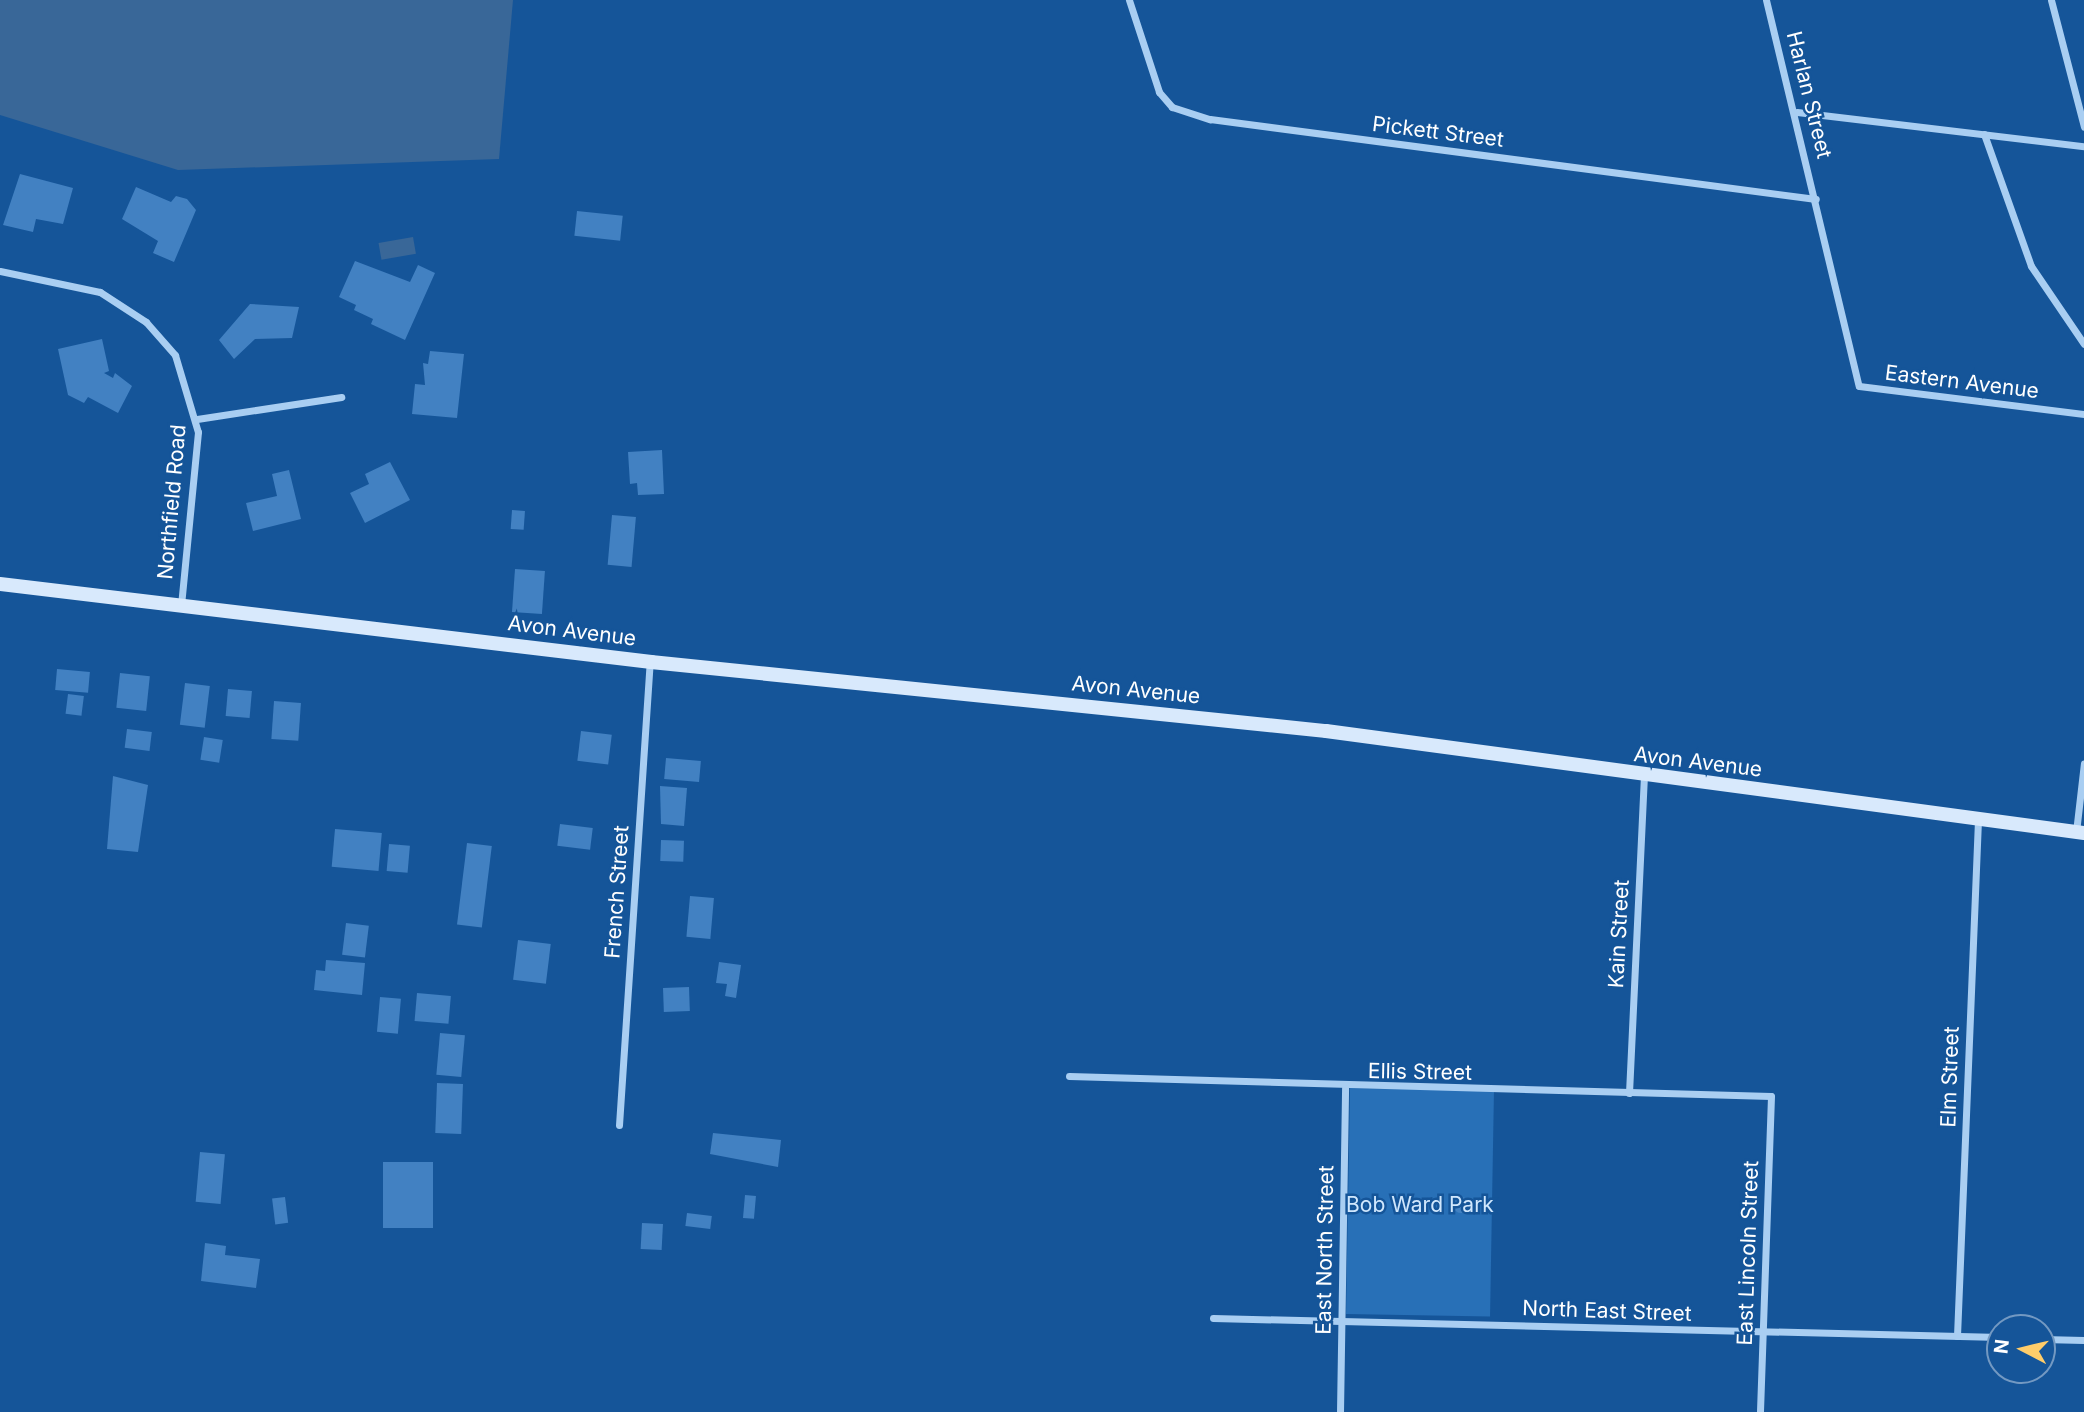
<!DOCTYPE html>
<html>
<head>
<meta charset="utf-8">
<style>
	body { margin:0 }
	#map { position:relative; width:2084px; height:1412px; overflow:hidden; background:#155599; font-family:Inter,sans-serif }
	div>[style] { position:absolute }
	.green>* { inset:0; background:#2870b7; transform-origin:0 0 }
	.water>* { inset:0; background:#396798; transform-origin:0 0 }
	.building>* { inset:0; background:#4281c2; transform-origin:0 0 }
	.round { border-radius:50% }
	.minor>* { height:7px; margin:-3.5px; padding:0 3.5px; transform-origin:3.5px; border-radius:3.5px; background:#a9cef2 }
	.secondary>* { height:14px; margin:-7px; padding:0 7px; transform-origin:7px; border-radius:7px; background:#d8e9fc }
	span { translate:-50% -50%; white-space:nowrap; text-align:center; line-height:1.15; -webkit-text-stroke:5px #155599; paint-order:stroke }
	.street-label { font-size:21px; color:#fff }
	.park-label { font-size:21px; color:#d0e7fd }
	.north { position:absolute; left:1986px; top:1314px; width:70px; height:70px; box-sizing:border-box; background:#155599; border:2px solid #7399c2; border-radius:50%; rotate:277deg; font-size:19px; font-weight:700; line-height:28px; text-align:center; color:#fff }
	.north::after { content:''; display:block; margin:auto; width:24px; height:32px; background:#ffcd6a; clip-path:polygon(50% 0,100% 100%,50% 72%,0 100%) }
</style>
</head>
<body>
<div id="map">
	<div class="green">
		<div style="left:1350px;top:1088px;width:144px;height:226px;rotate:1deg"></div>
	</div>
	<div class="water">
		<div style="clip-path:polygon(0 0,513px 0,499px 159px,178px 170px,0 115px)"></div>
		<div style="left:413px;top:237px;width:17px;height:35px;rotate:80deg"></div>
	</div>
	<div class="building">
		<div style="clip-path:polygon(20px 174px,73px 188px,63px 224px,36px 219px,33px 232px,3px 225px)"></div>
		<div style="clip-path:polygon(136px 187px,171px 202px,176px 196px,187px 199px,196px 210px,174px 262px,153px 253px,158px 241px,122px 219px)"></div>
		<div style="left:577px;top:211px;width:46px;height:25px;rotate:6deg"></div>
		<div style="clip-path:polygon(355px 261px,410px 282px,418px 265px,435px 273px,405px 340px,371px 324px,373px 319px,354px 310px,356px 305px,339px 297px)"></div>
		<div style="clip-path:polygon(250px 304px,299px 307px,292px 338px,255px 339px,234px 359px,219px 340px)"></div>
		<div style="clip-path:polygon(102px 339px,109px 371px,104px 373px,113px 378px,115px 373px,132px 386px,118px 413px,88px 397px,84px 403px,68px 395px,58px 349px)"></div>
		<div style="clip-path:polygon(430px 351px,464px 354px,457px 418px,412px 414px,415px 384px,425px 385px,423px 363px,428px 364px)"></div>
		<div style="clip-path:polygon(662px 450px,664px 494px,638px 495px,637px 483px,630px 484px,628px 452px)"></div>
		<div style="clip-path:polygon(390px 462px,410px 500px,365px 523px,350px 493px,369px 484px,365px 474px)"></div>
		<div style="clip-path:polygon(289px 470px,301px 519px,253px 531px,246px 503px,277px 496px,272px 474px)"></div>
		<div style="left:512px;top:510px;width:13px;height:19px;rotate:4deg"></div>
		<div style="left:612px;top:515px;width:24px;height:50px;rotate:5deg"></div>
		<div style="left:515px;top:569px;width:30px;height:43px;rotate:4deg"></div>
		<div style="left:57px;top:669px;width:33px;height:21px;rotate:5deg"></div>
		<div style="left:120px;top:673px;width:30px;height:35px;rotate:6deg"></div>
		<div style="left:185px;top:683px;width:25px;height:42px;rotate:7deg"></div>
		<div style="left:228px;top:689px;width:24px;height:27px;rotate:5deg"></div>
		<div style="left:68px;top:694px;width:16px;height:20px;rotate:7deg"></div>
		<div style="left:274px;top:701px;width:27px;height:38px;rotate:4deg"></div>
		<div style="left:127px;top:729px;width:25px;height:19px;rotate:7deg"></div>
		<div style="left:581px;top:731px;width:31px;height:30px;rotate:7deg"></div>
		<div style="left:204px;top:737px;width:19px;height:23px;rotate:9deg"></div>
		<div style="left:666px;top:758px;width:35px;height:21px;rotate:5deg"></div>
		<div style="clip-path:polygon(113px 776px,148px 785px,138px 852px,107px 849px)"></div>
		<div style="clip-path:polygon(660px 786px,687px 788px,684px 826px,661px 824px)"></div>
		<div style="left:560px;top:824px;width:33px;height:22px;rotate:7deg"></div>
		<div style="left:335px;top:829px;width:47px;height:38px;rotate:5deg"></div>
		<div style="left:661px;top:840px;width:23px;height:21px;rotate:2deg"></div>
		<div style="left:467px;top:843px;width:25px;height:82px;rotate:7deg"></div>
		<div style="left:389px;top:844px;width:21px;height:27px;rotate:5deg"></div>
		<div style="left:690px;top:896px;width:24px;height:41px;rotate:5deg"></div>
		<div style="left:346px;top:923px;width:23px;height:32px;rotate:7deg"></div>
		<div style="left:518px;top:940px;width:33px;height:40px;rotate:7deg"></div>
		<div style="clip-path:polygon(326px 960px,365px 963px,362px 995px,314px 990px,316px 970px,325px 971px)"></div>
		<div style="clip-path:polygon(719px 962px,741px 965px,736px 998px,725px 996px,727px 984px,716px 983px)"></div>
		<div style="left:689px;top:987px;width:24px;height:26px;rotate:88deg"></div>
		<div style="left:417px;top:993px;width:34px;height:28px;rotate:5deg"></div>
		<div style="left:380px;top:997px;width:21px;height:35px;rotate:5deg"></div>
		<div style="left:440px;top:1033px;width:25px;height:42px;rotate:5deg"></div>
		<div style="left:437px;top:1083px;width:26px;height:50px;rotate:2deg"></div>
		<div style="clip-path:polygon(713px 1133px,781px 1140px,778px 1167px,710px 1154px)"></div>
		<div style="left:200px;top:1152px;width:25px;height:50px;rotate:5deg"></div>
		<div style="left:383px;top:1162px;width:50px;height:66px"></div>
		<div style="left:745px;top:1195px;width:11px;height:23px;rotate:5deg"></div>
		<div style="left:285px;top:1197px;width:26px;height:13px;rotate:83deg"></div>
		<div class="round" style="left:1453px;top:1197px;width:16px;height:16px"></div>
		<div style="left:687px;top:1213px;width:25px;height:13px;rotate:7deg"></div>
		<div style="left:642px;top:1223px;width:21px;height:26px;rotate:3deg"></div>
		<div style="clip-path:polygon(205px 1243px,226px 1246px,225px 1255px,260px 1259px,256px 1288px,201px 1281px)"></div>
	</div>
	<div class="minor">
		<div style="left:1129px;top:0;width:97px;rotate:71.9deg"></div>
		<div style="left:1159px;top:92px;width:20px;rotate:49deg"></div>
		<div style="left:1172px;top:107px;width:40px;rotate:18deg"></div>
		<div style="left:1210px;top:119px;width:611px;rotate:7.52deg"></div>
		<div style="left:1766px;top:0;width:397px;rotate:76.5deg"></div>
		<div style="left:1859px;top:386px;width:227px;rotate:7.1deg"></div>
		<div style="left:2051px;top:0;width:131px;rotate:75.4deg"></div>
		<div style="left:1797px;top:112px;width:289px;rotate:6.8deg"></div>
		<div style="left:1984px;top:134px;width:140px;rotate:70.4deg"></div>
		<div style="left:2031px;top:266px;width:94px;rotate:55.8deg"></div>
		<div style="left:0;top:271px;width:102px;rotate:11.9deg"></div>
		<div style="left:100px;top:292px;width:55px;rotate:33.1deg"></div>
		<div style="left:146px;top:322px;width:44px;rotate:48.7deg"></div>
		<div style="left:175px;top:355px;width:80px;rotate:73.4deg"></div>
		<div style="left:198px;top:432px;width:175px;rotate:95.6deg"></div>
		<div style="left:197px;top:419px;width:146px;rotate:-8.7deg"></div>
		<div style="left:2076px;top:832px;width:69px;rotate:-83.4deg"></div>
		<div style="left:1069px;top:1076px;width:702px;rotate:1.63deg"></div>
		<div style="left:1771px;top:1096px;width:316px;rotate:92deg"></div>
		<div style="left:1629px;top:1093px;width:316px;rotate:-87.3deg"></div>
		<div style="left:619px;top:1125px;width:463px;rotate:-86.2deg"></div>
		<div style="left:1213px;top:1318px;width:787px;rotate:1.38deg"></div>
		<div style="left:1957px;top:1336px;width:516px;rotate:-87.67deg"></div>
		<div style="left:2042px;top:1339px;width:42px;rotate:1.4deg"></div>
		<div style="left:1340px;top:1412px;width:324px;rotate:-89.1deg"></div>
	</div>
	<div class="secondary">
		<div style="left:0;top:584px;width:656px;rotate:6.83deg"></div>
		<div style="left:651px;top:662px;width:679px;rotate:5.84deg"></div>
		<div style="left:1326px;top:731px;width:765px;rotate:7.66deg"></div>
	</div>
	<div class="street-label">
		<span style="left:1809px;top:95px;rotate:76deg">Harlan Street</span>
		<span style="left:1438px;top:132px;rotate:7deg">Pickett Street</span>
		<span style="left:1962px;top:382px;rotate:7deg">Eastern Avenue</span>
		<span style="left:172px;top:502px;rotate:-85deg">Northfield Road</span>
		<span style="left:572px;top:631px;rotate:7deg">Avon Avenue</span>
		<span style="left:1136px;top:690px;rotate:6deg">Avon Avenue</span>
		<span style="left:1698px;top:762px;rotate:7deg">Avon Avenue</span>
		<span style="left:617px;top:892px;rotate:-86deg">French Street</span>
		<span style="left:1619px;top:934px;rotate:-87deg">Kain Street</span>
		<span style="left:1420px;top:1072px;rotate:1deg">Ellis Street</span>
		<span style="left:1950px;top:1077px;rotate:-88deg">Elm Street</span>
		<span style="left:1325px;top:1250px;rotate:-89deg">East North Street</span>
		<span style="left:1748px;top:1253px;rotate:-88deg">East Lincoln Street</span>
		<span style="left:1607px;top:1311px;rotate:2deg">North East Street</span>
	</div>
	<div class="park-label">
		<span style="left:1420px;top:1205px">Bob Ward Park</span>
	</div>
	<div class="north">N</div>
</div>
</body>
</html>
